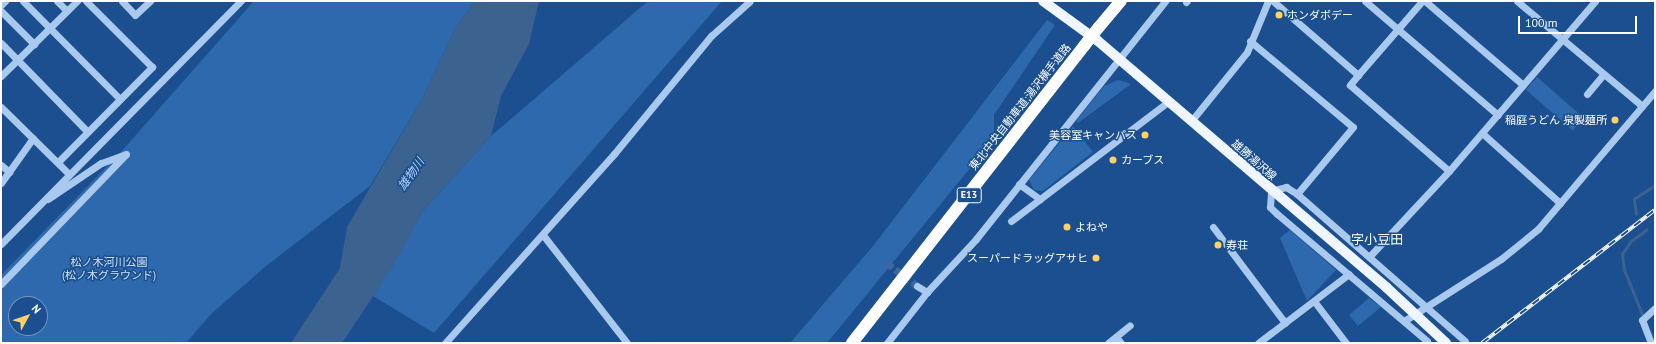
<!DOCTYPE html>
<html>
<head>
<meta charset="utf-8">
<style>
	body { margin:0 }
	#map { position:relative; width:1656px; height:344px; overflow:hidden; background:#1b4f8f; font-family:"PT Sans","Noto Sans JP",sans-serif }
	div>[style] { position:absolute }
	.green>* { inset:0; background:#2e69ad; transform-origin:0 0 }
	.water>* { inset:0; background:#3c6290 }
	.stream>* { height:2.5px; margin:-1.25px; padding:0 1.25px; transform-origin:1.25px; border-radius:1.25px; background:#3c6290 }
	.minor-tunnel>* { height:7px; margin-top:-3.5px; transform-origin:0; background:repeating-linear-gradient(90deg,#3d69a0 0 7px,transparent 0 10.5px) }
	.minor>* { height:7px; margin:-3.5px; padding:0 3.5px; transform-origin:3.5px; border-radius:3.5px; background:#a9c9ee }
	.major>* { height:10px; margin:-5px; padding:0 5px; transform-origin:5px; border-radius:5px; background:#f0f6ff }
	.highway>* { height:12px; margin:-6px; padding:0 6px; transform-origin:6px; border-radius:6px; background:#fff }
	.rail>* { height:4px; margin-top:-2px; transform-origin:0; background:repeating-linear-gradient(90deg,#1b4f8f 0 8px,#fff 0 16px); box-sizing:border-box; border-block:1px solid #fff }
	.major-bridge>* { height:10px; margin:-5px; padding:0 5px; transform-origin:5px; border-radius:5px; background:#f0f6ff }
	.highway-bridge>* { height:12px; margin:-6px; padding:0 6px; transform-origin:6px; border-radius:6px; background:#fff }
	.dots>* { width:11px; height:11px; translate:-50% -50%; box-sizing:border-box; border:2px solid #1b4f8f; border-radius:50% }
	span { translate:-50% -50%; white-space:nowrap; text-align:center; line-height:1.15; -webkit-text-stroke:3px #1b4f8f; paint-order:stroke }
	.shield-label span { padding:1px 3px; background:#1b4f8f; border:1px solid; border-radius:3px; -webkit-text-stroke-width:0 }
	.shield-label { font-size:10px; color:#fff; font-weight:700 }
	.poi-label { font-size:11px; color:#fff }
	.left { translate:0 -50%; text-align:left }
	.right { translate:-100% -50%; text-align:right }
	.street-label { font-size:11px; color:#fff }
	.park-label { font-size:11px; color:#cfe3fa }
	.water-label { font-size:12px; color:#b5d3f5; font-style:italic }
	.quarter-label { font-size:13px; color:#fff }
	.frame { position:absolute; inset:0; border:2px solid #fff; pointer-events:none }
	.north { position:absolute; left:8px; top:296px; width:40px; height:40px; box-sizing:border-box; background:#1b4f8f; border:1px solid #7695bc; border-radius:50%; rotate:50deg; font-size:11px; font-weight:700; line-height:16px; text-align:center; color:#fff }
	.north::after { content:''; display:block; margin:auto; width:14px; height:18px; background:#ffd166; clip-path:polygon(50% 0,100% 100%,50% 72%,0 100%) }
	.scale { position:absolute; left:1518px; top:16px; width:119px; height:18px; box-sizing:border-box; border:2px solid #fff; border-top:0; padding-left:5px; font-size:12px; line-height:14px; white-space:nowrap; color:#fff; -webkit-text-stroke:3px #1b4f8f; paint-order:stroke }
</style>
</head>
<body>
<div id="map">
	<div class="green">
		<div style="clip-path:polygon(evenodd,254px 1px,475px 1px,456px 27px,421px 101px,370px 186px,266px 266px,211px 314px,186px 343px,1px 343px,1px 275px,120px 153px,254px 1px,16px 304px,40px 304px,40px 328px,16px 328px,16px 304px)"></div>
		<div style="clip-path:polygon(648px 1px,722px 1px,434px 333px,373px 296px,423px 211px,491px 136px)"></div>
		<div style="clip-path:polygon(1047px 20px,1055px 25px,994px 115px,994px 139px,827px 343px,790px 343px,873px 246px)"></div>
		<div style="left:1537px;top:77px;width:62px;height:17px;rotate:41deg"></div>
		<div style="clip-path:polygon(1118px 80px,1131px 84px,1078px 123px,1076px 121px,1104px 86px)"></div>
		<div style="clip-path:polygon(1073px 126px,1093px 152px,1043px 191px,1034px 190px,1029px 180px)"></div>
		<div style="clip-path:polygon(1290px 230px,1336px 270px,1307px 301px,1280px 238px)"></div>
		<div style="clip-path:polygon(1369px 298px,1381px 307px,1358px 326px,1349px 315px)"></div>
	</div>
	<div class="water">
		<div style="clip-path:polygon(475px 1px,539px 1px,529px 44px,501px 96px,491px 136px,423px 211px,395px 263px,342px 343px,291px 343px,340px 268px,347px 227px,421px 101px,456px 27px)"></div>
	</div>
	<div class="stream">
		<div style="left:1636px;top:214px;width:15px;rotate:-98deg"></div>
		<div style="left:1634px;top:199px;width:25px;rotate:-34deg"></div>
		<div style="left:1643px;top:317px;width:51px;rotate:-112deg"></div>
		<div style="left:1624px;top:270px;width:16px;rotate:-97deg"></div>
		<div style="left:1622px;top:254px;width:16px;rotate:-55deg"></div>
		<div style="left:1631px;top:241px;width:19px;rotate:-36deg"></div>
	</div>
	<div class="minor-tunnel">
		<div style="left:887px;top:263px;width:38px;rotate:37deg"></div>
	</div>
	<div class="minor">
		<div style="left:23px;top:1px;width:138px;rotate:45.3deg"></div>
		<div style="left:57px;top:1px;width:14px;rotate:45deg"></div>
		<div style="left:122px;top:1px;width:19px;rotate:47deg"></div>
		<div style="left:135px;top:15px;width:21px;rotate:-43deg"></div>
		<div style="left:1273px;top:1px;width:113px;rotate:41deg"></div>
		<div style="left:1358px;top:75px;width:98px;rotate:-49.1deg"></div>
		<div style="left:1365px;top:1px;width:175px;rotate:40.6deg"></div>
		<div style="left:1425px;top:1px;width:129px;rotate:40.6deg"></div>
		<div style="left:1517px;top:1px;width:163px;rotate:40deg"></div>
		<div style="left:1186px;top:2px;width:1px;rotate:-45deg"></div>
		<div style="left:1px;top:5px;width:6px;rotate:-45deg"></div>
		<div style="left:1px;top:11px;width:47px;rotate:45deg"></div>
		<div style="left:1250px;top:41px;width:134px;rotate:39.9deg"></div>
		<div style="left:1353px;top:127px;width:87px;rotate:129.9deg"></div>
		<div style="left:1px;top:43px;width:124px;rotate:45.7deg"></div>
		<div style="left:1358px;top:75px;width:13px;rotate:129deg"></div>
		<div style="left:1350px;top:85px;width:131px;rotate:41deg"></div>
		<div style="left:1px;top:76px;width:107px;rotate:-44.6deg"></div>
		<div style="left:1587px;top:94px;width:26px;rotate:-50deg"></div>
		<div style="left:1px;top:107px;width:94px;rotate:44.6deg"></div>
		<div style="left:1192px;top:120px;width:87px;rotate:-51deg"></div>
		<div style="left:1247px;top:52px;width:55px;rotate:-67.6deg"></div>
		<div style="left:1482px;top:133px;width:105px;rotate:41.9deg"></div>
		<div style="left:58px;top:162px;width:134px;rotate:-45.3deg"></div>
		<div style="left:152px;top:67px;width:93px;rotate:-135deg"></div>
		<div style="left:1px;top:165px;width:11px;rotate:41deg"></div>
		<div style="left:1px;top:183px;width:55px;rotate:-54.6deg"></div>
		<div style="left:1019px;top:184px;width:26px;rotate:36deg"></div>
		<div style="left:1011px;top:221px;width:198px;rotate:-37.2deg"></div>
		<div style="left:1213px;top:227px;width:120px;rotate:53.1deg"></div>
		<div style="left:543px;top:235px;width:137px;rotate:52.1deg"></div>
		<div style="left:1px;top:244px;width:342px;rotate:-45.4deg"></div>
		<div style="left:1369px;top:257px;width:117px;rotate:-47.1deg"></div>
		<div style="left:1449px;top:171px;width:224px;rotate:-49.3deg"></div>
		<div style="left:1px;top:284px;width:180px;rotate:-46.1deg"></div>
		<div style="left:126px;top:154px;width:27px;rotate:160deg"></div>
		<div style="left:101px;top:163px;width:64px;rotate:145.8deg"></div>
		<div style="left:917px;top:286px;width:12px;rotate:31deg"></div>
		<div style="left:1314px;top:301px;width:53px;rotate:52.7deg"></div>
		<div style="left:1404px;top:321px;width:115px;rotate:-32.6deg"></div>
		<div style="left:1501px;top:259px;width:48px;rotate:-39deg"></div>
		<div style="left:1538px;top:229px;width:181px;rotate:-49.7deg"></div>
		<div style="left:1116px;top:337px;width:8px;rotate:50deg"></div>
		<div style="left:1427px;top:341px;width:197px;rotate:-139.7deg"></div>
		<div style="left:1277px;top:214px;width:10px;rotate:-135deg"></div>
		<div style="left:1270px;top:207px;width:16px;rotate:-86deg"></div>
		<div style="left:1271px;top:191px;width:16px;rotate:-15deg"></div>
		<div style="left:1286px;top:187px;width:13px;rotate:32deg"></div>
		<div style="left:1297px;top:194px;width:223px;rotate:41.2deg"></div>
		<div style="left:445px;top:343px;width:254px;rotate:-48.2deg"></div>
		<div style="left:614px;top:154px;width:153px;rotate:-50.6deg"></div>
		<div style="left:711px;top:36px;width:52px;rotate:-41.9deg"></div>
		<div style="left:887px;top:343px;width:65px;rotate:-51.9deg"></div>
		<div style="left:927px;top:292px;width:72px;rotate:-47.2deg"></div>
		<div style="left:976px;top:239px;width:304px;rotate:-51.5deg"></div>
		<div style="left:1108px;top:343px;width:28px;rotate:-39deg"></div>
		<div style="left:1258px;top:343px;width:114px;rotate:-37.2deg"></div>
		<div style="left:1651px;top:343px;width:25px;rotate:-111deg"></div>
		<div style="left:1642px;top:320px;width:18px;rotate:-43deg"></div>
	</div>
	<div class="major">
		<div style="left:1043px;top:1px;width:68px;rotate:36deg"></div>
		<div style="left:1098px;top:41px;width:379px;rotate:40.5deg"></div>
	</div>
	<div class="highway">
		<div style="left:1099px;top:27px;width:34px;rotate:-50deg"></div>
		<div style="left:852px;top:343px;width:377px;rotate:-52deg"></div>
	</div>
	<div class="rail">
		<div style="left:1482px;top:343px;width:218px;rotate:-37.6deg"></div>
	</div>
	<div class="major-bridge">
		<div style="left:1386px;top:287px;width:82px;rotate:43deg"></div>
	</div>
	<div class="highway-bridge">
		<div style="left:1084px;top:46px;width:24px;rotate:-52deg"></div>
	</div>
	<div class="dots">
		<div style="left:1279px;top:15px;background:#ffd166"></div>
		<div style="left:1615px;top:120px;background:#ffd166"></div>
		<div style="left:1145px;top:135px;background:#ffd166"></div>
		<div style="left:1113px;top:160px;background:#ffd166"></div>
		<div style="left:1067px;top:227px;background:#ffd166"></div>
		<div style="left:1218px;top:245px;background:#ffd166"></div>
		<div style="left:1096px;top:258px;background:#ffd166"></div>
	</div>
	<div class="shield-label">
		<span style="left:969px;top:195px">E13</span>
	</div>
	<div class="poi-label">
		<span class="left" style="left:1287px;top:15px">ホンダボデー</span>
		<span class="right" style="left:1607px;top:120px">稲庭うどん 泉製麺所</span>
		<span class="right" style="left:1137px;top:135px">美容室キャンパス</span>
		<span class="left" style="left:1121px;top:160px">カーブス</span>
		<span class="left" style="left:1075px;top:227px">よねや</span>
		<span class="left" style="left:1226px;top:245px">寿荘</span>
		<span class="right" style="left:1088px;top:258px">スーパードラッグアサヒ</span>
	</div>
	<div class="street-label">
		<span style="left:1020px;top:107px;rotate:-52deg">東北中央自動車道;湯沢横手道路</span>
		<span style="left:1254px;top:160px;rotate:41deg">雄勝湯沢線</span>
	</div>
	<div class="park-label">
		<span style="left:109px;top:269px">松ノ木河川公園<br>(松ノ木グラウンド)</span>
	</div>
	<div class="water-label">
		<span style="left:411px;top:174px;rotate:-55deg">雄物川</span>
	</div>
	<div class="quarter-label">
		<span style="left:1377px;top:240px">字小豆田</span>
	</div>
	<div class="frame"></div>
	<div class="north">N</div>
	<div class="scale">100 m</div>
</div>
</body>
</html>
